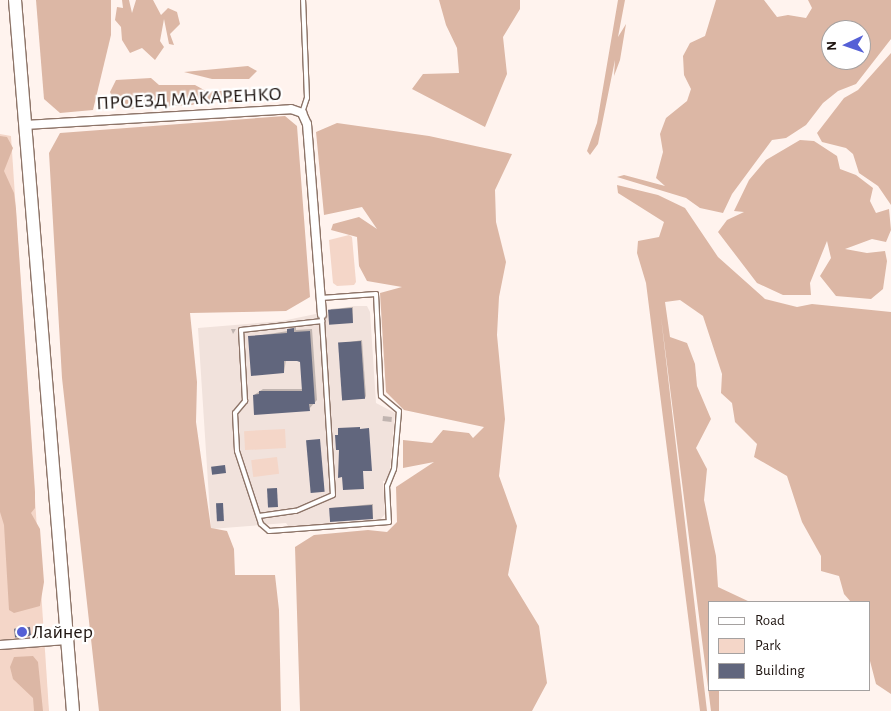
<!DOCTYPE html>
<html>
<head>
<meta charset="utf-8">
<style>
	body { margin:0 }
	#map { position:relative; width:891px; height:711px; overflow:hidden; background:#fff3ee; font-family:"Alegreya Sans",sans-serif }
	div>[style] { position:absolute }
	.built>* { inset:0; background:#f1e2dc }
	.green>* { inset:0; background:#f4d6c8; transform-origin:0 0 }
	.forest>* { inset:0; background:#dcb7a5 }
	.shadow>* { inset:0; background:#0003; transform-origin:0 0 }
	.building>* { inset:0; background:#61667d; transform-origin:0 0 }
	.roads { filter:drop-shadow(1px 0 #8d7468) drop-shadow(-1px 0 #8d7468) drop-shadow(0 1px #8d7468) drop-shadow(0 -1px #8d7468) }
	.lane>* { height:4px; margin:-2px; padding:0 2px; transform-origin:2px; border-radius:2px; background:#fff }
	.street>* { height:8px; margin:-4px; padding:0 4px; transform-origin:4px; border-radius:4px; background:#fff }
	.primary>* { height:12px; margin:-6px; padding:0 6px; transform-origin:6px; border-radius:6px; background:#fff }
	.dots>* { width:14px; height:14px; translate:-50% -50%; box-sizing:border-box; border:2px solid #fff; border-radius:50% }
	span { translate:-50% -50%; white-space:nowrap; text-align:center; line-height:1.15; -webkit-text-stroke:4.5px #fff; paint-order:stroke }
	.street-label { font-size:20px; color:#1f1511 }
	.poi-label { font-size:20px; color:#1f1511 }
	.left { translate:0 -50%; text-align:left }
	.legend { position:absolute; left:708px; top:601px; width:162px; height:90px; box-sizing:border-box; background:#fff; border:1px solid #a5a1a0; margin:0; padding:6px 9px; list-style:none; font-size:15px; color:#1f1511 }
	.legend li { display:flex; align-items:center; gap:10px; height:25px }
	.legend b { width:25px; border:1px solid #a5a1a0 }
	.north { position:absolute; left:821px; top:20px; width:50px; height:50px; box-sizing:border-box; background:#fff; border:1px solid #a5a1a0; border-radius:50%; rotate:267deg; font-size:14px; font-weight:700; line-height:20px; text-align:center; color:#1f1511 }
	.north::after { content:''; display:block; margin:auto; width:18px; height:22px; background:#5560d6; clip-path:polygon(50% 0,100% 100%,50% 72%,0 100%) }
</style>
</head>
<body>
<div id="map">
	<div class="built">
		<div style="clip-path:polygon(354px 306px,367px 306px,370px 312px,376px 403px,395px 413px,390px 469px,388px 481px,383px 481px,385px 514px,380px 520px,291px 530px,286px 523px,211px 529px,198px 328px,282px 321px)"></div>
	</div>
	<div class="green">
		<div style="clip-path:polygon(0 134px,11px 136px,49px 711px,0 711px)"></div>
		<div style="clip-path:polygon(349px 235px,352px 237px,356px 282px,354px 285px,337px 286px,333px 283px,329px 240px)"></div>
		<div style="left:285px;top:429px;width:19px;height:41px;rotate:87deg"></div>
		<div style="left:277px;top:457px;width:17px;height:26px;rotate:83deg"></div>
	</div>
	<div class="forest">
		<div style="clip-path:polygon(36px 0,111px 0,111px 35px,93px 110px,60px 113px,44px 99px)"></div>
		<div style="clip-path:polygon(122px 0,129px 0,132px 13px,136px 0,153px 0,161px 15px,168px 8px,177px 12px,180px 24px,170px 34px,174px 45px,169px 44px,164px 19px,160px 41px,164px 47px,155px 60px,142px 48px,130px 53px,122px 40px,121px 27px,115px 20px,117px 7px,123px 8px)"></div>
		<div style="clip-path:polygon(439px 0,520px 0,520px 9px,503px 37px,507px 74px,485px 127px,412px 89px,423px 74px,459px 73px,457px 48px,446px 25px)"></div>
		<div style="clip-path:polygon(618px 0,625px 0,618px 37px,626px 24px,620px 60px,614px 76px,615px 60px,598px 144px,590px 155px,587px 151px,597px 123px)"></div>
		<div style="clip-path:polygon(evenodd,716px 0,764px 0,777px 17px,788px 15px,806px 18px,812px 8px,808px 0,891px 0,891px 39px,856px 84px,838px 91px,823px 103px,806px 125px,786px 138px,772px 140px,732px 194px,723px 213px,700px 208px,686px 198px,617px 177px,624px 175px,665px 186px,656px 178px,663px 152px,660px 134px,666px 118px,687px 101px,691px 89px,684px 75px,683px 56px,690px 43px,705px 36px,716px 0,831px 30px,861px 30px,861px 60px,831px 60px,831px 30px)"></div>
		<div style="clip-path:polygon(891px 53px,891px 205px,878px 186px,859px 173px,853px 154px,846px 148px,822px 142px,817px 133px,844px 98px,858px 90px)"></div>
		<div style="clip-path:polygon(248px 66px,257px 71px,249px 79px,212px 79px,184px 72px)"></div>
		<div style="clip-path:polygon(151px 78px,159px 85px,195px 85px,206px 91px,229px 91px,238px 99px,235px 102px,206px 100px,192px 105px,129px 109px,115px 103px,110px 92px,116px 80px)"></div>
		<div style="clip-path:polygon(285px 116px,297px 126px,310px 297px,286px 311px,190px 313px,197px 382px,196px 422px,211px 528px,227px 531px,234px 549px,235px 575px,275px 575px,279px 610px,281px 711px,99px 711px,62px 378px,49px 153px,60px 133px)"></div>
		<div style="clip-path:polygon(337px 123px,429px 136px,512px 154px,495px 190px,496px 222px,506px 262px,499px 297px,497px 335px,505px 419px,499px 476px,517px 526px,508px 575px,539px 626px,547px 683px,532px 711px,300px 711px,295px 547px,314px 535px,368px 530px,387px 532px,397px 522px,396px 487px,434px 462px,403px 468px,403px 440px,432px 443px,443px 430px,469px 433px,473px 438px,484px 427px,404px 410px,386px 392px,380px 293px,402px 287px,367px 281px,359px 266px,357px 237px,331px 230px,333px 224px,359px 217px,377px 229px,362px 207px,324px 215px,316px 132px)"></div>
		<div style="clip-path:polygon(0 136px,7px 137px,13px 148px,4px 171px,14px 193px,16px 209px,35px 492px,35px 508px,31px 513px,40px 529px,44px 582px,40px 606px,14px 613px,9px 610px,4px 525px,0 512px)"></div>
		<div style="clip-path:polygon(800px 140px,814px 141px,837px 156px,840px 169px,856px 175px,873px 188px,870px 201px,876px 213px,889px 209px,891px 230px,886px 242px,872px 239px,845px 249px,867px 253px,885px 251px,887px 261px,883px 289px,871px 299px,836px 296px,820px 276px,831px 258px,827px 241px,810px 283px,811px 295px,783px 295px,757px 283px,718px 232px,727px 220px,744px 212px,734px 211px,749px 180px,766px 160px)"></div>
		<div style="clip-path:polygon(617px 185px,658px 195px,685px 208px,718px 257px,765px 299px,797px 307px,812px 304px,891px 312px,891px 694px,876px 684px,870px 661px,870px 602px,851px 602px,844px 594px,839px 576px,821px 571px,821px 556px,802px 522px,787px 476px,754px 457px,757px 444px,735px 422px,732px 403px,721px 393px,722px 374px,703px 316px,680px 300px,665px 302px,670px 337px,687px 343px,695px 364px,697px 386px,711px 419px,696px 448px,707px 469px,704px 500px,716px 556px,718px 587px,750px 602px,710px 602px,710px 690px,719px 690px,719px 711px,711px 711px,661px 317px,707px 711px,700px 711px,646px 283px,637px 253px,638px 241px,659px 237px,664px 222px,618px 193px)"></div>
		<div style="clip-path:polygon(33px 656px,38px 662px,43px 711px,34px 711px,33px 698px,13px 679px,10px 667px,14px 657px)"></div>
	</div>
	<div class="shadow">
		<div style="clip-path:polygon(353px 307px,353px 322px,330px 311px,331px 309px)"></div>
		<div style="clip-path:polygon(296px 326px,296px 330px,312px 329px,317px 400px,309px 409px,254px 395px,263px 389px,303px 389px,301px 361px,286px 360px,284px 372px,250px 337px,288px 331px)"></div>
		<div style="clip-path:polygon(231px 329px,236px 329px,233px 334px)"></div>
		<div style="clip-path:polygon(362px 340px,366px 396px,365px 398px,339px 344px)"></div>
		<div style="left:383px;top:416px;width:9px;height:5px;rotate:6deg"></div>
		<div style="clip-path:polygon(373px 504px,373px 518px,331px 510px,332px 508px)"></div>
	</div>
	<div class="building">
		<div style="left:352px;top:308px;width:15px;height:24px;rotate:86deg"></div>
		<div style="clip-path:polygon(294px 328px,294px 332px,310px 331px,315px 404px,309px 404px,310px 411px,254px 415px,253px 395px,259px 394px,259px 391px,302px 391px,300px 362px,297px 361px,284px 361px,284px 373px,251px 376px,248px 336px,287px 333px,287px 329px)"></div>
		<div style="left:361px;top:341px;width:58px;height:23px;rotate:86deg"></div>
		<div style="clip-path:polygon(360px 427px,360px 429px,369px 428px,372px 471px,363px 471px,364px 489px,343px 490px,342px 477px,338px 478px,339px 450px,336px 450px,335px 435px,338px 435px,338px 428px)"></div>
		<div style="left:320px;top:439px;width:53px;height:14px;rotate:85deg"></div>
		<div style="left:225px;top:465px;width:8px;height:14px;rotate:83deg"></div>
		<div style="left:277px;top:488px;width:19px;height:10px;rotate:87deg"></div>
		<div style="left:223px;top:503px;width:18px;height:7px;rotate:87deg"></div>
		<div style="left:372px;top:505px;width:14px;height:43px;rotate:86deg"></div>
		<div style="left:30px;top:627px;width:9px;height:16px;rotate:84deg"></div>
	</div>
	<div class="roads">
		<div class="lane">
			<div style="left:302px;top:113px;width:16px;rotate:-72deg"></div>
			<div style="left:307px;top:98px;width:98px;rotate:-92.3deg"></div>
			<div style="left:321px;top:298px;width:55px;rotate:-4.2deg"></div>
			<div style="left:376px;top:294px;width:102px;rotate:87.2deg"></div>
			<div style="left:381px;top:396px;width:23px;rotate:40deg"></div>
			<div style="left:399px;top:411px;width:58px;rotate:94.9deg"></div>
			<div style="left:394px;top:469px;width:18px;rotate:112deg"></div>
			<div style="left:387px;top:486px;width:36px;rotate:87deg"></div>
			<div style="left:389px;top:522px;width:120px;rotate:175.7deg"></div>
			<div style="left:269px;top:531px;width:11px;rotate:-139deg"></div>
			<div style="left:261px;top:524px;width:77px;rotate:-108.2deg"></div>
			<div style="left:237px;top:451px;width:38px;rotate:-93deg"></div>
			<div style="left:235px;top:413px;width:16px;rotate:-50deg"></div>
			<div style="left:245px;top:401px;width:71px;rotate:-93.2deg"></div>
			<div style="left:241px;top:330px;width:82px;rotate:-6.3deg"></div>
			<div style="left:259px;top:516px;width:37px;rotate:-8deg"></div>
			<div style="left:296px;top:511px;width:40px;rotate:-23.4deg"></div>
			<div style="left:333px;top:495px;width:177px;rotate:-93.6deg"></div>
		</div>
		<div class="street">
			<div style="left:25px;top:125px;width:266px;rotate:-3.4deg"></div>
			<div style="left:291px;top:109px;width:12px;rotate:20deg"></div>
			<div style="left:302px;top:113px;width:12px;rotate:66deg"></div>
			<div style="left:307px;top:124px;width:191px;rotate:85.5deg"></div>
			<div style="left:0;top:645px;width:67px;rotate:-4.3deg"></div>
		</div>
		<div class="primary">
			<div style="left:15px;top:0;width:713px;rotate:85.34deg"></div>
		</div>
	</div>
	<div class="dots">
		<div style="left:22px;top:632px;background:#5560d6"></div>
	</div>
	<div class="street-label">
		<span style="left:189px;top:99px;rotate:-3deg">ПРОЕЗД МАКАРЕНКО</span>
	</div>
	<div class="poi-label">
		<span class="left" style="left:32px;top:632px">Лайнер</span>
	</div>
	<ul class="legend">
	<li><b style="height:6px;background:#fff"></b>Road</li>
	<li><b style="height:14px;background:#f4d6c8"></b>Park</li>
	<li><b style="height:14px;background:#61667d"></b>Building</li>
	</ul>
	<div class="north">N</div>
</div>
</body>
</html>
